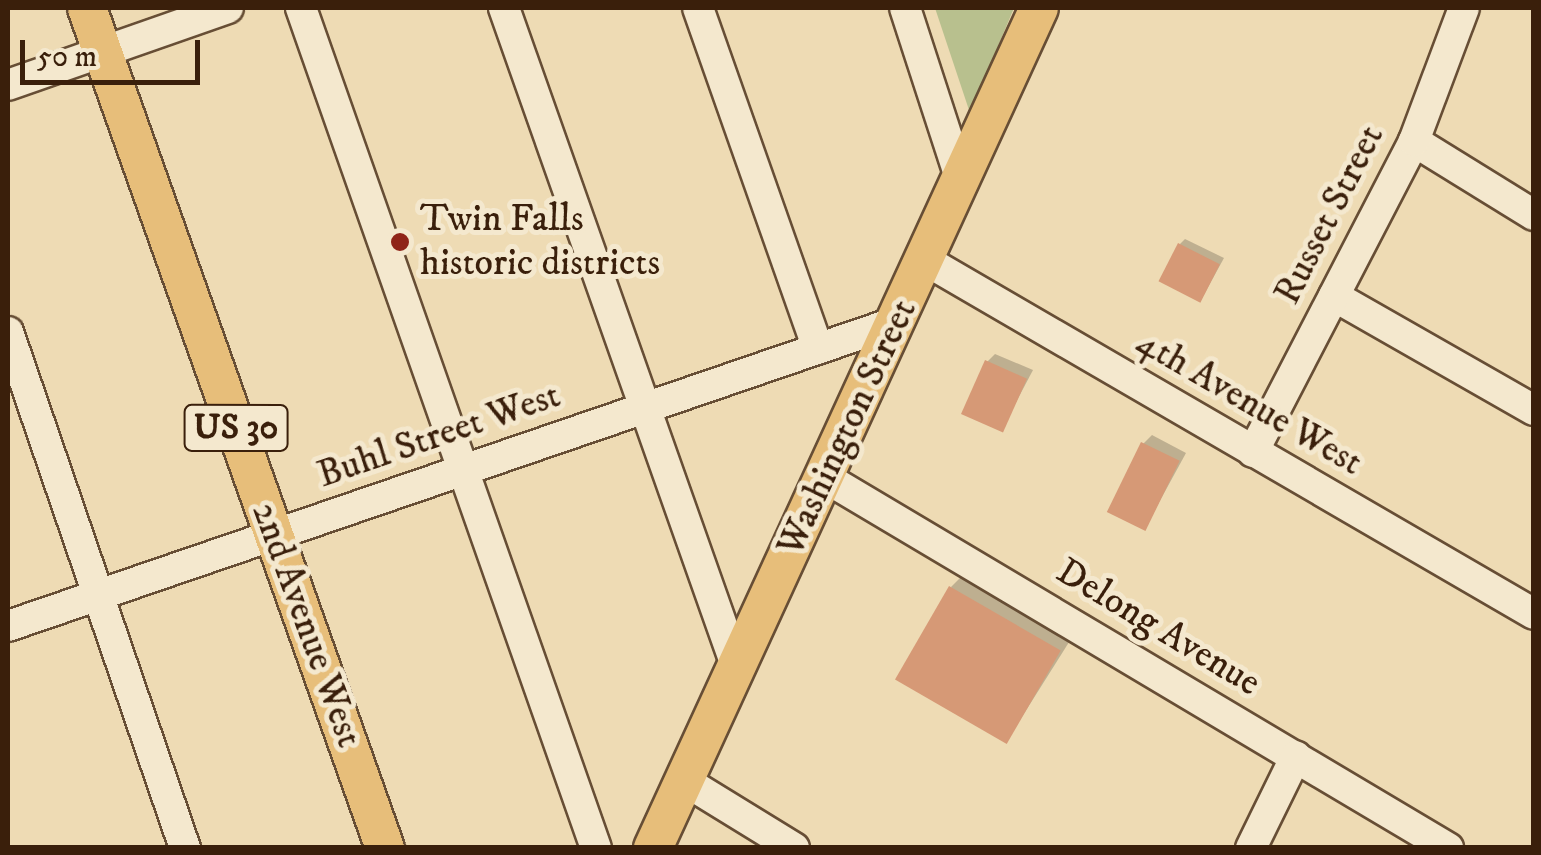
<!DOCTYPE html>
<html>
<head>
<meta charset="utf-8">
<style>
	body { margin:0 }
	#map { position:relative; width:1541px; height:855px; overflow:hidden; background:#eedbb4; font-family:"IM FELL DW Pica",serif }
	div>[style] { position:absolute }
	.green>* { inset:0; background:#b8c08e }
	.shadow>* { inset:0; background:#0003 }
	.building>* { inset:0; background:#d69976; transform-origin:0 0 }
	.roads { filter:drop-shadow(2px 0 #674e35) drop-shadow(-2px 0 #674e35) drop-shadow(0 2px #674e35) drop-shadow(0 -2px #674e35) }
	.minor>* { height:30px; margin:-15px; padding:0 15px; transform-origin:15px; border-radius:15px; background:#f4e8ce }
	.major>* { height:38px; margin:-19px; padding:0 19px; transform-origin:19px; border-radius:19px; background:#e7be7a }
	.dots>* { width:28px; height:28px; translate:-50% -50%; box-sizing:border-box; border:5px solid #f4e8ce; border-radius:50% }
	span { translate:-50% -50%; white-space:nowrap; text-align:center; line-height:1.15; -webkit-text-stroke:10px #f4e8ce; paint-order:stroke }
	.shield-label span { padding:2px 8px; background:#f4e8ce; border:2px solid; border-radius:8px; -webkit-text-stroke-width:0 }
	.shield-label { font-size:35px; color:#3a1f0b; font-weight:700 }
	.street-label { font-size:38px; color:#3a1f0b }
	.poi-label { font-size:38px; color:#3a1f0b }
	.left { translate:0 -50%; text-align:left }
	.frame { position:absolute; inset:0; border:10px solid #3a1f0b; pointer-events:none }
	.scale { position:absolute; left:20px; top:40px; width:180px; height:45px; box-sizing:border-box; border:5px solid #3a1f0b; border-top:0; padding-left:12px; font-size:30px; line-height:35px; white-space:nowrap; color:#3a1f0b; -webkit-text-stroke:8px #f4e8ce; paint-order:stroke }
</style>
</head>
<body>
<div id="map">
	<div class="green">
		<div style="clip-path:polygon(935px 8px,1014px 8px,970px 113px)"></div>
	</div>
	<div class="shadow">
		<div style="clip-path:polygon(1185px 239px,1224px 258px,1201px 300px,1180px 244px)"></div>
		<div style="clip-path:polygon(995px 354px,1033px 370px,1002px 429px,987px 362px)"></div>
		<div style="clip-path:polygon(1152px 435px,1186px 453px,1145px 528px,1143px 444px)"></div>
		<div style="clip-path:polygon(962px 576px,1071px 639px,1006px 742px,951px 587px)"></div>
	</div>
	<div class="building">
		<div style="left:1178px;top:243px;width:47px;height:43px;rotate:27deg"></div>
		<div style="left:985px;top:360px;width:46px;height:59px;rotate:24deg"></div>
		<div style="left:1141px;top:442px;width:43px;height:78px;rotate:26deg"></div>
		<div style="left:949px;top:586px;width:129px;height:108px;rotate:30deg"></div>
	</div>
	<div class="roads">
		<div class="minor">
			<div style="left:301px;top:8px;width:890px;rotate:70.65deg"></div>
			<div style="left:504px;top:8px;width:700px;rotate:70.56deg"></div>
			<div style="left:698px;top:8px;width:361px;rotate:70.6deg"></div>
			<div style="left:905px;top:8px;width:181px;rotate:72deg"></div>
			<div style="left:8px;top:85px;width:233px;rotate:-19.3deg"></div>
			<div style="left:1414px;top:141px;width:141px;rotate:31.7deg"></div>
			<div style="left:925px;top:260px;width:704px;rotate:30.17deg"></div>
			<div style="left:1334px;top:296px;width:230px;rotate:29.7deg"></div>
			<div style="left:8px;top:332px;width:546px;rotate:71.07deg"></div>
			<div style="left:1253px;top:452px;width:350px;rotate:-62.6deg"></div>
			<div style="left:1414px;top:141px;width:142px;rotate:-69.4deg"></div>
			<div style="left:826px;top:478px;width:724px;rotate:30.75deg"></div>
			<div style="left:8px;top:626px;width:939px;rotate:-18.9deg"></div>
			<div style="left:685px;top:781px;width:128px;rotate:31.6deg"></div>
			<div style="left:1251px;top:848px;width:102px;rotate:-63.9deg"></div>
		</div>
		<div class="major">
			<div style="left:87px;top:8px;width:891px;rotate:70.47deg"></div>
			<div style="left:653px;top:848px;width:924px;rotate:-65.32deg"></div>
		</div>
	</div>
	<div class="dots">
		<div style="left:400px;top:242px;background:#8f2418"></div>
	</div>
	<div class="shield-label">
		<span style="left:236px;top:428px">US 30</span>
	</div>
	<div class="street-label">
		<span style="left:1330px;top:215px;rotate:-63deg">Russet Street</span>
		<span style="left:1249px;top:403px;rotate:30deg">4th Avenue West</span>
		<span style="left:848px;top:428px;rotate:-65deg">Washington Street</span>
		<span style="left:439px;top:436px;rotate:-19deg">Buhl Street West</span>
		<span style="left:306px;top:625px;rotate:70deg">2nd Avenue West</span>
		<span style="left:1158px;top:628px;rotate:31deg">Delong Avenue</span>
	</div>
	<div class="poi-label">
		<span class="left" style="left:420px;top:242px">Twin Falls<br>historic districts</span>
	</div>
	<div class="frame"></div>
	<div class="scale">50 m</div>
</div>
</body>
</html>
